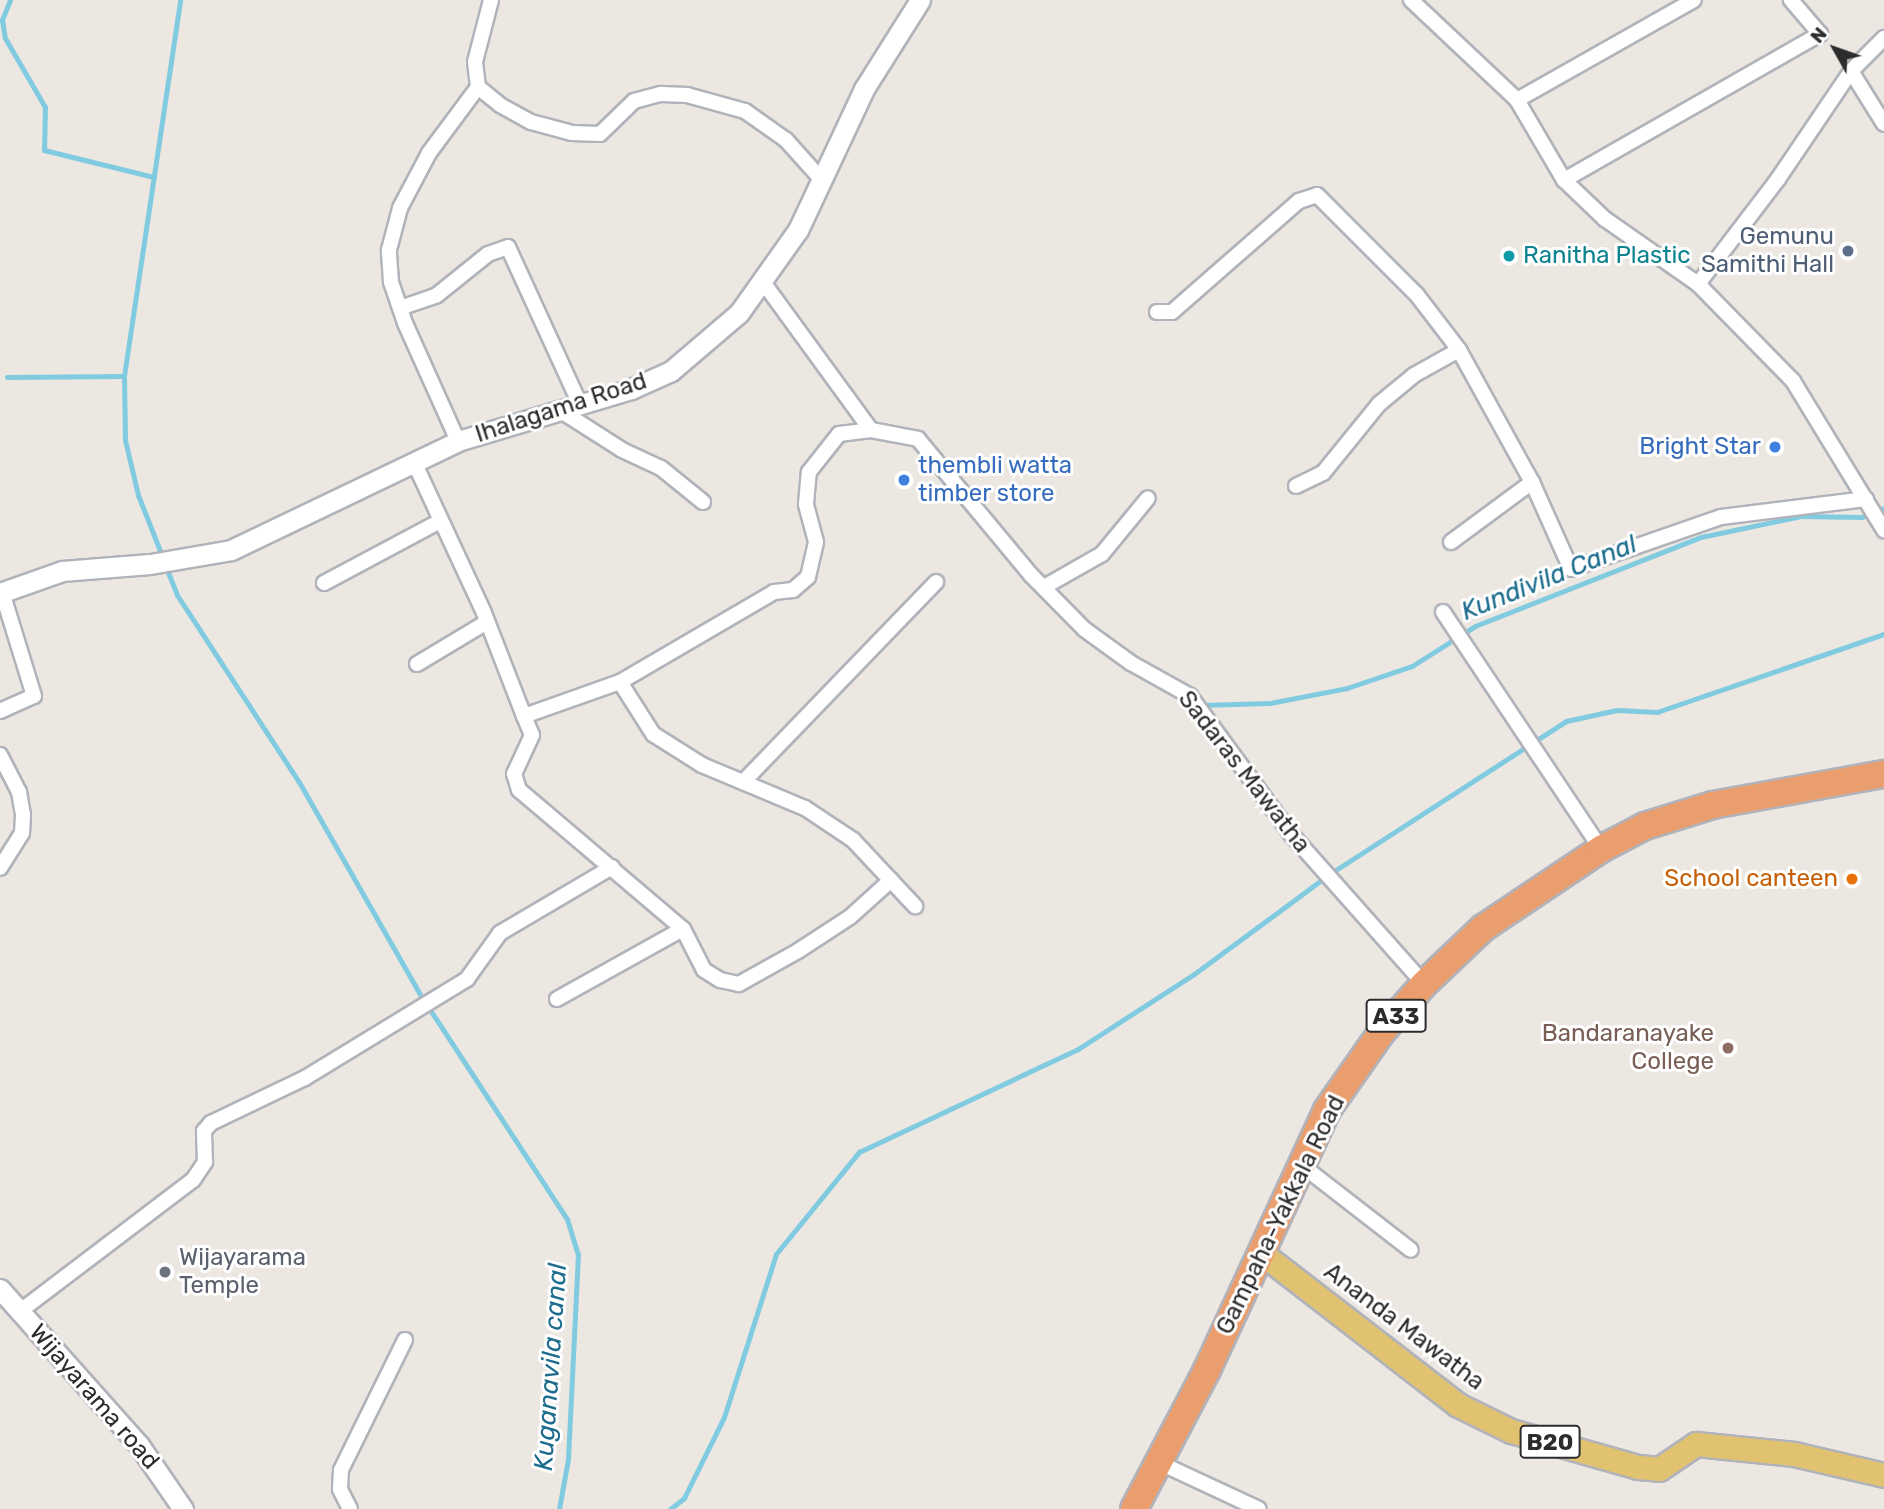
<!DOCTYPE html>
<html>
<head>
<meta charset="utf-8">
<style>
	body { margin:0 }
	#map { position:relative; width:1884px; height:1509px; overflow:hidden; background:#ece7e1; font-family:Rubik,sans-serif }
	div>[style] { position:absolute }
	.stream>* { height:5px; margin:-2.5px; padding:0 2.5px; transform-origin:2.5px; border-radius:2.5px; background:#81cbe1 }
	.roads { filter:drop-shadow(2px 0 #b1b3bb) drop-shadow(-2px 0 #b1b3bb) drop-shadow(0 2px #b1b3bb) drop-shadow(0 -2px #b1b3bb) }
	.street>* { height:14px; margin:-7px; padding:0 7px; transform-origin:7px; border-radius:7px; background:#fff }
	.secondary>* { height:19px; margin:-9.5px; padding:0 9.5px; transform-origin:9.5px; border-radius:9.5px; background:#fff }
	.primary>* { height:23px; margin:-11.5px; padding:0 11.5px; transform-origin:11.5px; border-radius:11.5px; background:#e0c271 }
	.highway>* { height:26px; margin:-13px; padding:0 13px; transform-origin:13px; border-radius:13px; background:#eb9e6d }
	.dots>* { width:19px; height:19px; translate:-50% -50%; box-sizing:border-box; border:4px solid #fff; border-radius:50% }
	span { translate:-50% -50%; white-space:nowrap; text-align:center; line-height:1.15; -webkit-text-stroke:6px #fff; paint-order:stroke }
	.shield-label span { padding:2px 5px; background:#fff; border:2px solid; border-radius:5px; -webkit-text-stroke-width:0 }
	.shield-label { font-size:23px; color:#2c2c2c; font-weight:700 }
	.service-label { font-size:24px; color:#4e5e75 }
	.right { translate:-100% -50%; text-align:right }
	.culture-label { font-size:24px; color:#0d838f }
	.left { translate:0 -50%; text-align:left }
	.street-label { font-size:24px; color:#2c2c2c }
	.shop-label { font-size:24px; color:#366cbe }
	.food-label { font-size:24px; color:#c56008 }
	.education-label { font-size:24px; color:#785e54 }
	.worship-label { font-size:24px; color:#5b616d }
	.water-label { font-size:26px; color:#1e6d8e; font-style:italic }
	.north { position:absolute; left:1800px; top:14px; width:70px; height:70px; -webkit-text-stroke:5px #fff; paint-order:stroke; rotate:310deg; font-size:19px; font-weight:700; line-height:28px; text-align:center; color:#2c2c2c }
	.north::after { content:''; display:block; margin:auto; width:24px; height:32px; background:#2c2c2c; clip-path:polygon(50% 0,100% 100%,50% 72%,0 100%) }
</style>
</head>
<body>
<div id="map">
	<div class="stream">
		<div style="left:10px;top:0;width:22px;rotate:112deg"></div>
		<div style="left:2px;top:20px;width:18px;rotate:81deg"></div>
		<div style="left:5px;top:38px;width:80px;rotate:59.9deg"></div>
		<div style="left:45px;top:107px;width:43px;rotate:91.3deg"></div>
		<div style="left:44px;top:150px;width:113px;rotate:13.8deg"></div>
		<div style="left:124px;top:376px;width:64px;rotate:89.1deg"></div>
		<div style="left:125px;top:440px;width:57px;rotate:76.7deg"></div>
		<div style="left:138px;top:495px;width:66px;rotate:68.5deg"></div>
		<div style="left:7px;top:377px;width:117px;rotate:-0.5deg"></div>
		<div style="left:124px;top:376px;width:380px;rotate:-81.5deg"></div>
		<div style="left:165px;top:565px;width:32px;rotate:68deg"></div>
		<div style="left:177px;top:595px;width:223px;rotate:56.9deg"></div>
		<div style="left:299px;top:782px;width:250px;rotate:60.3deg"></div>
		<div style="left:423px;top:999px;width:263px;rotate:56.8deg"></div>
		<div style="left:567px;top:1219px;width:37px;rotate:73deg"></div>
		<div style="left:578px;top:1254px;width:205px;rotate:92.8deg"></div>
		<div style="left:568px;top:1459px;width:51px;rotate:100.2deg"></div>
		<div style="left:1200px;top:705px;width:70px;rotate:-1.6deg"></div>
		<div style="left:1270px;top:703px;width:78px;rotate:-11deg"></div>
		<div style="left:1347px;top:688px;width:69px;rotate:-18.7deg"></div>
		<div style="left:1412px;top:666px;width:75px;rotate:-32.4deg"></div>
		<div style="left:1475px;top:626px;width:243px;rotate:-21.5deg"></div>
		<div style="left:1701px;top:537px;width:102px;rotate:-11.9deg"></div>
		<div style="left:1801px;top:516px;width:61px;rotate:0.9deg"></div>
		<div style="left:1862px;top:517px;width:24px;rotate:-22deg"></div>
		<div style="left:1328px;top:875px;width:283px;rotate:-32.9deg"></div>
		<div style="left:1566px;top:721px;width:52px;rotate:-12.2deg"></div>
		<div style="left:1617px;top:710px;width:40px;rotate:2.9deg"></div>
		<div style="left:1657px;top:712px;width:240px;rotate:-19deg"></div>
		<div style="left:670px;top:1509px;width:18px;rotate:-38deg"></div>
		<div style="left:684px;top:1498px;width:90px;rotate:-63.7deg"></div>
		<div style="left:724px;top:1417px;width:171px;rotate:-72.3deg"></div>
		<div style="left:776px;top:1254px;width:132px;rotate:-50.9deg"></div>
		<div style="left:859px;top:1152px;width:242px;rotate:-25.2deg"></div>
		<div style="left:1078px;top:1049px;width:138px;rotate:-32.9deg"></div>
		<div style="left:1194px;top:974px;width:165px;rotate:-36.4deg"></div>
	</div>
	<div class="roads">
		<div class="street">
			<div style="left:491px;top:0;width:64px;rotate:104.5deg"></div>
			<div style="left:475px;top:62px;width:25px;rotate:83deg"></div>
			<div style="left:478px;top:87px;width:28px;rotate:39deg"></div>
			<div style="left:500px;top:105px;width:35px;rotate:29deg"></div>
			<div style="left:531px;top:122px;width:42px;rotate:15deg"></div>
			<div style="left:572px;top:133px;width:28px;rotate:2deg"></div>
			<div style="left:600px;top:134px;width:47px;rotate:-44.1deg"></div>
			<div style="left:634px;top:101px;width:28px;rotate:-15deg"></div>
			<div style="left:661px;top:94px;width:26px;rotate:2deg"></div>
			<div style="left:687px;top:95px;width:60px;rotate:15.4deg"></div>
			<div style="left:745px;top:111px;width:50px;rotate:35.3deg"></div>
			<div style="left:786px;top:140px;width:52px;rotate:48.1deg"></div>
			<div style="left:1411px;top:0;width:146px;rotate:43.3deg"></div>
			<div style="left:1517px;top:100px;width:93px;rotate:59.6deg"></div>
			<div style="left:1564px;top:180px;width:57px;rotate:43.6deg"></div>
			<div style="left:1605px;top:219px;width:113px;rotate:35deg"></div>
			<div style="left:1698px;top:284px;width:136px;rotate:45.6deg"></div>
			<div style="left:1793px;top:381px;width:175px;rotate:58.6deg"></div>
			<div style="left:1851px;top:71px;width:62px;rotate:58.1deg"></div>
			<div style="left:1517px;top:100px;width:203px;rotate:-29.5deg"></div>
			<div style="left:1564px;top:180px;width:295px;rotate:-29.7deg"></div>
			<div style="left:1820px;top:34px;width:45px;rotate:-130.5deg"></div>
			<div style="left:763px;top:282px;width:183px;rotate:53.9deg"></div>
			<div style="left:871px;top:430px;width:48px;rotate:10.8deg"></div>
			<div style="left:918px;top:439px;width:177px;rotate:50.3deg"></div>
			<div style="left:1031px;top:575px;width:76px;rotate:45.5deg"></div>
			<div style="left:1084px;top:629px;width:58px;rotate:35.9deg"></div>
			<div style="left:1131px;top:663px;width:68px;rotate:29.2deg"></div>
			<div style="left:1190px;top:696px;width:171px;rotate:53.8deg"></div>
			<div style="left:1291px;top:834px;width:200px;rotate:48.4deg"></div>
			<div style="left:1698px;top:284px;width:132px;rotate:-52.7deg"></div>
			<div style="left:1778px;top:179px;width:130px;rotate:-55.9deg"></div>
			<div style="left:1851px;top:71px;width:47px;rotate:-45deg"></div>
			<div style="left:400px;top:308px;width:39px;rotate:-19deg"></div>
			<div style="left:437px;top:295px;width:65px;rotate:-38.8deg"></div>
			<div style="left:488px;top:254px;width:21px;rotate:-19deg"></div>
			<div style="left:508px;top:247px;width:170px;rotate:65.4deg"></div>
			<div style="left:1157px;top:312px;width:15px"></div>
			<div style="left:1172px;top:312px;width:169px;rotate:-41.2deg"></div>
			<div style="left:1299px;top:201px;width:19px;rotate:-18deg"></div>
			<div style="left:1317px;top:195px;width:141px;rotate:45deg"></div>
			<div style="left:1417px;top:295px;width:69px;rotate:52.6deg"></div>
			<div style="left:1459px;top:350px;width:151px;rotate:61.1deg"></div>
			<div style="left:1532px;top:482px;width:95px;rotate:65.9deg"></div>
			<div style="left:1571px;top:569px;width:159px;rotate:-19.1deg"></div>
			<div style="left:1721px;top:517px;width:146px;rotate:-7.1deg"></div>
			<div style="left:558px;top:409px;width:76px;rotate:32.6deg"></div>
			<div style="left:622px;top:450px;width:43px;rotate:24.8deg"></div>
			<div style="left:661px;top:468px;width:54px;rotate:39deg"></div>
			<div style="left:458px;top:441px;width:129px;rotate:-114.2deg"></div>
			<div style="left:405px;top:323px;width:43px;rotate:-108.9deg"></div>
			<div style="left:391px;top:282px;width:32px;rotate:-94deg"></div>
			<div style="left:389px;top:250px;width:43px;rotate:-75.3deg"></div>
			<div style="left:400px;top:208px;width:62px;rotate:-62.2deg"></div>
			<div style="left:429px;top:153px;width:82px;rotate:-53.4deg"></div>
			<div style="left:414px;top:462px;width:166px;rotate:65.1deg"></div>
			<div style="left:484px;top:613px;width:110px;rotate:68.8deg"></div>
			<div style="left:1296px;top:486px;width:30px;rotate:-26deg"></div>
			<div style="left:1323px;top:473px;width:89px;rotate:-50.9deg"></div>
			<div style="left:1379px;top:404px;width:45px;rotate:-39.6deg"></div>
			<div style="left:1414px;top:375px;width:51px;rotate:-29.1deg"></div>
			<div style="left:1451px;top:542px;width:101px;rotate:-36.5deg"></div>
			<div style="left:324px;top:583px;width:132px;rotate:-28.1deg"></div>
			<div style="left:1044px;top:587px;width:67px;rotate:-29.6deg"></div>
			<div style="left:1102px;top:554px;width:72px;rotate:-50.6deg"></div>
			<div style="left:1443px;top:612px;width:285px;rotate:56.3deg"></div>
			<div style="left:417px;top:664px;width:82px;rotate:-31deg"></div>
			<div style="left:620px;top:682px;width:178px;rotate:-30.3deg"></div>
			<div style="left:774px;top:592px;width:19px;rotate:-6deg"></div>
			<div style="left:793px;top:590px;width:20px;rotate:-41deg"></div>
			<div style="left:808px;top:577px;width:36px;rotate:-77deg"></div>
			<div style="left:816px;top:542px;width:39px;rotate:-105deg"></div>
			<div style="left:806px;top:504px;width:32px;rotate:-85deg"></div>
			<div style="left:809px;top:472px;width:48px;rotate:-51.7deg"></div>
			<div style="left:839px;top:434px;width:32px;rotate:-7deg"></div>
			<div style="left:0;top:711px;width:37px;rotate:-24deg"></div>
			<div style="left:34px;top:696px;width:109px;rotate:-107.1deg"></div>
			<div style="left:0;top:755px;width:42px;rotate:62.8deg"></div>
			<div style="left:19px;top:792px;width:23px;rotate:80deg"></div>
			<div style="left:23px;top:815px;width:18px;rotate:93deg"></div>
			<div style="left:22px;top:833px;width:41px;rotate:122.2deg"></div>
			<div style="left:743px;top:782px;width:278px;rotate:-46deg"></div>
			<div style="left:891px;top:880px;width:55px;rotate:137.9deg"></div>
			<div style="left:850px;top:917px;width:62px;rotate:146.8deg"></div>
			<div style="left:798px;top:951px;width:68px;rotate:150.8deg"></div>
			<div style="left:739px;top:984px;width:19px;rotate:-168deg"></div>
			<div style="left:720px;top:980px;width:19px;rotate:-148deg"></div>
			<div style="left:704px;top:970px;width:46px;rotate:-117.1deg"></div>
			<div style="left:683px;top:929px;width:215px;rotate:-139.7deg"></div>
			<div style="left:519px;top:790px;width:17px;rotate:-107deg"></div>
			<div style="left:514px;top:774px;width:43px;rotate:-65.2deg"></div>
			<div style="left:532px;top:735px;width:21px;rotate:-113deg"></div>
			<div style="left:524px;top:716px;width:102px;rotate:-19.5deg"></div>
			<div style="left:620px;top:682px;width:62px;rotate:57.6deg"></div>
			<div style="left:653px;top:734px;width:58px;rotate:32.3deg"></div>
			<div style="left:702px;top:765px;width:112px;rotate:22.7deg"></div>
			<div style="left:805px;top:808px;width:58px;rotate:33.7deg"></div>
			<div style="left:853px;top:840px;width:91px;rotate:46.8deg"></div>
			<div style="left:557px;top:999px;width:144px;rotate:-29.1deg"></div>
			<div style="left:1300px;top:1164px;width:140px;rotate:37.8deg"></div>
			<div style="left:19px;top:1312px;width:218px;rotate:-37.2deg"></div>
			<div style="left:193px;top:1180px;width:22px;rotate:-56deg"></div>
			<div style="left:205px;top:1162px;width:31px;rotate:-92deg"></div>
			<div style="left:204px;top:1131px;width:11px;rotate:-49deg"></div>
			<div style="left:211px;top:1123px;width:104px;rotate:-25.6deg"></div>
			<div style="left:305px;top:1078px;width:190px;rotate:-31.4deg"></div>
			<div style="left:467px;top:979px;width:57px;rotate:-54.3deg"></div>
			<div style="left:500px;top:933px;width:130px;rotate:-30.5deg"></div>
			<div style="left:1158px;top:1462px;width:111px;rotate:25deg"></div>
			<div style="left:350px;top:1509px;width:22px;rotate:-117deg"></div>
			<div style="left:340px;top:1489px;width:19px;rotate:-87deg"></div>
			<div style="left:341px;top:1470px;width:145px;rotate:-63.8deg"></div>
		</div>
		<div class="secondary">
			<div style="left:0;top:593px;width:66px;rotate:-19.5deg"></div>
			<div style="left:62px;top:571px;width:88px;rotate:-4.5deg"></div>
			<div style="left:150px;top:564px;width:82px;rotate:-9.8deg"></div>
			<div style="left:231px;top:550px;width:252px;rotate:-25.6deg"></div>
			<div style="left:458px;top:441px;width:181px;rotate:-16.7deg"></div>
			<div style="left:631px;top:389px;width:44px;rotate:-24.2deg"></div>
			<div style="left:671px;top:371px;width:89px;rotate:-40.5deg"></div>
			<div style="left:739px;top:313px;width:102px;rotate:-54.6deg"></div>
			<div style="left:798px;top:230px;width:156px;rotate:-64.9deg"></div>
			<div style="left:864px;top:89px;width:105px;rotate:-57.8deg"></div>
			<div style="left:0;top:1289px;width:209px;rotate:48.3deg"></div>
			<div style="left:139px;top:1445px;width:78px;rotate:55.5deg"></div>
		</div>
		<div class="primary">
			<div style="left:1260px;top:1252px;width:250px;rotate:37.7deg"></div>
			<div style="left:1458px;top:1405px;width:59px;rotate:26.1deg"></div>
			<div style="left:1511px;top:1431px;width:132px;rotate:15.8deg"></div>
			<div style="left:1638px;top:1467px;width:21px;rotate:5deg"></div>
			<div style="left:1659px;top:1469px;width:45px;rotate:-34deg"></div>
			<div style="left:1696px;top:1444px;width:99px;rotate:5.8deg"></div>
			<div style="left:1794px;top:1454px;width:92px;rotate:13.1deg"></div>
		</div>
		<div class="highway">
			<div style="left:1134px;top:1509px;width:157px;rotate:-62.3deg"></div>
			<div style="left:1207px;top:1370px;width:286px;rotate:-65.2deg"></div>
			<div style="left:1327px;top:1110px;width:94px;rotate:-55deg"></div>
			<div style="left:1381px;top:1033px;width:65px;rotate:-48.7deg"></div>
			<div style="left:1424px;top:984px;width:81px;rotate:-43.5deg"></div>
			<div style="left:1483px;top:928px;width:142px;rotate:-33.8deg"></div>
			<div style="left:1601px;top:849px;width:50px;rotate:-27.6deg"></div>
			<div style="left:1645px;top:826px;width:71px;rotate:-17.2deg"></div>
			<div style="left:1713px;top:805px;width:174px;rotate:-10.3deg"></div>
		</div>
	</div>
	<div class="dots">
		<div style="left:1848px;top:251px;background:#5c6f8a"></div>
		<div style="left:1509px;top:256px;background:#0f9aa8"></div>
		<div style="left:1775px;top:447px;background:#3f7fe0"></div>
		<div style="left:904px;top:480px;background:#3f7fe0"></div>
		<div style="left:1852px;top:879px;background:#e8710a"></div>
		<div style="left:1728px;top:1048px;background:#8d6e63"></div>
		<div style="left:165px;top:1272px;background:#6b7280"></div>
	</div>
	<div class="shield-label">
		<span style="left:1396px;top:1016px">A33</span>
		<span style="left:1550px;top:1442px">B20</span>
	</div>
	<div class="service-label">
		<span class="right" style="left:1834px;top:251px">Gemunu<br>Samithi Hall</span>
	</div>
	<div class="culture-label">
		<span class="left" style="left:1523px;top:256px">Ranitha Plastic</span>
	</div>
	<div class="street-label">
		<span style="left:561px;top:408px;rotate:-18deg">Ihalagama Road</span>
		<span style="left:1244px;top:772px;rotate:52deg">Sadaras Mawatha</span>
		<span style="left:1281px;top:1215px;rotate:-64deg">Gampaha-Yakkala Road</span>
		<span style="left:1404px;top:1327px;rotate:37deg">Ananda Mawatha</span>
		<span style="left:94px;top:1397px;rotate:49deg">Wijayarama road</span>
	</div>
	<div class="shop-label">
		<span class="right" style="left:1761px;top:447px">Bright Star</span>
		<span class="left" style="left:918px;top:480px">thembli watta<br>timber store</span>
	</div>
	<div class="food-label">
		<span class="right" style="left:1838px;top:879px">School canteen</span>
	</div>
	<div class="education-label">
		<span class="right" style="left:1714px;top:1048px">Bandaranayake<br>College</span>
	</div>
	<div class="worship-label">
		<span class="left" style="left:179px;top:1272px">Wijayarama<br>Temple</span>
	</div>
	<div class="water-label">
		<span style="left:1549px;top:578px;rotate:-22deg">Kundivila Canal</span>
		<span style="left:551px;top:1367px;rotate:-86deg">Kuganavila canal</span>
	</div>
	<div class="north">N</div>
</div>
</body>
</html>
